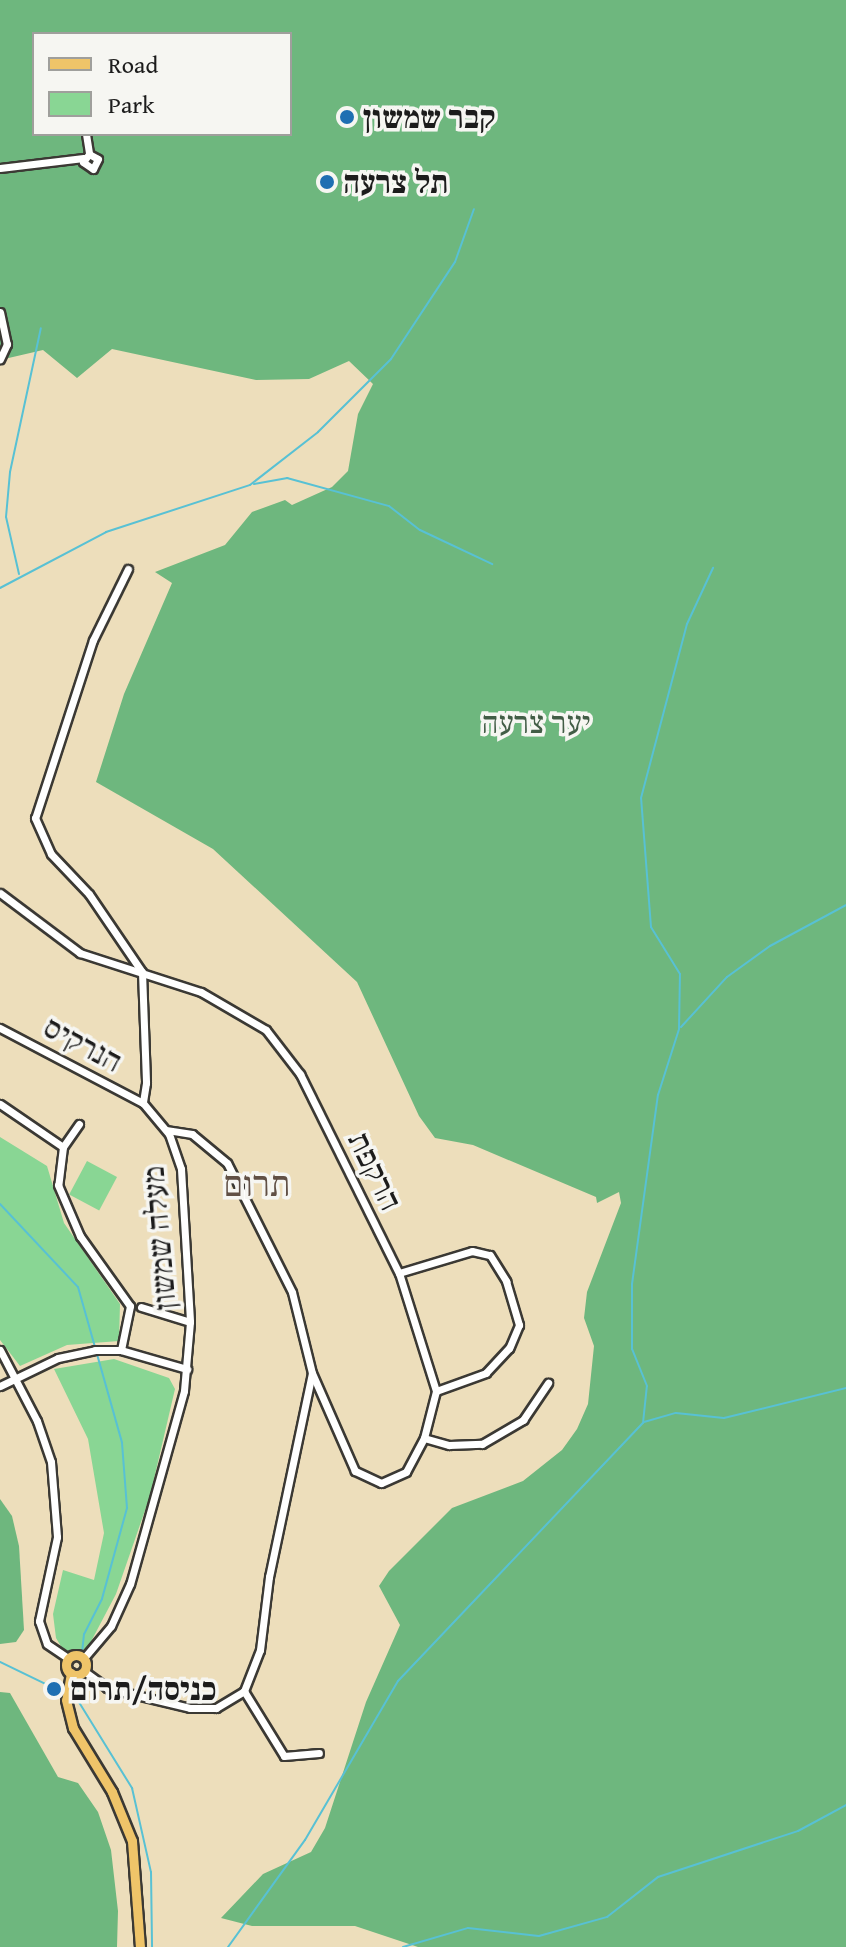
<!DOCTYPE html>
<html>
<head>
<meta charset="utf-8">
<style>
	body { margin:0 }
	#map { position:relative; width:846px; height:1947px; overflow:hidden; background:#eddebb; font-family:"Gentium Book Plus","Frank Ruhl Libre",serif }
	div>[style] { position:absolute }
	.green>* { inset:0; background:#89d694; transform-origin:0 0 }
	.forest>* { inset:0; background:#6eb77e }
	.stream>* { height:2px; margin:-1px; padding:0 1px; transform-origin:1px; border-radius:1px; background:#58c1d4 }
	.roads { filter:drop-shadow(2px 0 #3b3934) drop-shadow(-2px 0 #3b3934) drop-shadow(0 2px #3b3934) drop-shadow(0 -2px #3b3934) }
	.minor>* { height:7px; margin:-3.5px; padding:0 3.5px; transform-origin:3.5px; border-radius:3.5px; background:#fff }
	.major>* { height:9px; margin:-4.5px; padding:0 4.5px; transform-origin:4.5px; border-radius:4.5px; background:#efc469 }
	.major>.ring { margin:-4.5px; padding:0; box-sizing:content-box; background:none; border:9px solid #efc469; border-radius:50% }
	.dots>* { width:22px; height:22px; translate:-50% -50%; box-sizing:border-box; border:4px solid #f6f6f2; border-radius:50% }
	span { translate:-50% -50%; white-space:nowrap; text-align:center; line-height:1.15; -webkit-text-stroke:7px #f6f6f2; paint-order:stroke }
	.poi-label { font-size:32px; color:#1c1c1c; font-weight:700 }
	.left { translate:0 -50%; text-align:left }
	.park-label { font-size:32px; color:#425d46 }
	.street-label { font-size:32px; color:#1c1c1c }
	.quarter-label { font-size:36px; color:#615045 }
	.legend { position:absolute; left:32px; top:32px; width:260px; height:104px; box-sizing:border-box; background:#f6f6f2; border:2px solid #9f9f9c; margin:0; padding:10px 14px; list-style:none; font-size:24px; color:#1c1c1c }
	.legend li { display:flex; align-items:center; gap:16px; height:40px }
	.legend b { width:40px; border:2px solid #9f9f9c }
</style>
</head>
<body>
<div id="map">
	<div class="green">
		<div style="clip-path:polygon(0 1137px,47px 1166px,64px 1223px,120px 1304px,119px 1341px,67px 1345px,20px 1366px,0 1340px)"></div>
		<div style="left:87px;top:1161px;width:34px;height:38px;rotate:28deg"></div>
		<div style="clip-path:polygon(114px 1359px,169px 1378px,175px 1389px,150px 1496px,116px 1594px,86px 1651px,65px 1653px,56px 1638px,53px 1614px,63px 1570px,94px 1580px,104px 1533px,88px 1439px,54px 1369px)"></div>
	</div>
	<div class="forest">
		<div style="clip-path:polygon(evenodd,0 0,846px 0,846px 1947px,418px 1947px,355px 1926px,252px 1926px,221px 1918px,263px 1874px,311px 1852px,325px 1828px,366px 1702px,400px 1625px,379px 1586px,389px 1571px,452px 1508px,523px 1481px,562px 1450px,577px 1429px,588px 1404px,594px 1346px,584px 1318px,587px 1292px,621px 1203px,619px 1192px,597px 1203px,596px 1197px,473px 1145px,435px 1138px,419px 1116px,357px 982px,213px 849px,96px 782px,124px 694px,172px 583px,155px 572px,225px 545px,252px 512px,285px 500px,292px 505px,332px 487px,348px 471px,358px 414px,373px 384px,349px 361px,309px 379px,256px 380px,112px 349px,77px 378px,43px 350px,0 360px,0 0,34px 34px,290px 34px,290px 134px,34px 134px,34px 34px)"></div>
		<div style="clip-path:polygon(0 1499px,12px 1516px,19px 1546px,24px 1630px,16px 1642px,0 1644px)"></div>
		<div style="clip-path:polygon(0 1692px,10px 1693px,58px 1777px,78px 1783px,98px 1812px,111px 1850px,118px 1911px,117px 1947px,0 1947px)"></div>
	</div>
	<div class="stream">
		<div style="left:254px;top:484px;width:34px;rotate:-10deg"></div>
		<div style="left:287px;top:478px;width:106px;rotate:15.4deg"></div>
		<div style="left:389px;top:506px;width:39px;rotate:38deg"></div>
		<div style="left:420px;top:530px;width:80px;rotate:25.3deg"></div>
		<div style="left:19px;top:574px;width:58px;rotate:-102.8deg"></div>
		<div style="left:6px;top:517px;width:45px;rotate:-84.9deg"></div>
		<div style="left:10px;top:472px;width:147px;rotate:-77.9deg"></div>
		<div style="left:0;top:588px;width:120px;rotate:-27.8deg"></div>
		<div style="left:106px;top:532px;width:151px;rotate:-18.1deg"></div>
		<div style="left:250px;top:485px;width:86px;rotate:-37.9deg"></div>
		<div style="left:318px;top:432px;width:103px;rotate:-45deg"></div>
		<div style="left:391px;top:359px;width:116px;rotate:-56.6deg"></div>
		<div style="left:455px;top:262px;width:56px;rotate:-70.3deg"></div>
		<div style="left:681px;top:1027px;width:68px;rotate:-47.4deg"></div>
		<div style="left:727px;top:977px;width:53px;rotate:-35.8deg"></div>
		<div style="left:770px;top:946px;width:86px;rotate:-28.3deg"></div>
		<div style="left:0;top:1204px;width:114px;rotate:46.8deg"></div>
		<div style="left:78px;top:1287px;width:162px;rotate:74.2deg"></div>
		<div style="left:122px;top:1443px;width:65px;rotate:85.6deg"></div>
		<div style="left:127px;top:1508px;width:94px;rotate:105.4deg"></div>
		<div style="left:102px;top:1599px;width:39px;rotate:117deg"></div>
		<div style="left:84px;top:1634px;width:65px;rotate:96.1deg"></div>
		<div style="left:77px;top:1699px;width:105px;rotate:58.3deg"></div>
		<div style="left:132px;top:1788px;width:86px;rotate:77.3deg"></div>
		<div style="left:151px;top:1872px;width:75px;rotate:89.2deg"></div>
		<div style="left:644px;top:1422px;width:33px;rotate:-16deg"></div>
		<div style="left:676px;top:1413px;width:48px;rotate:5.9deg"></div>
		<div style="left:724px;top:1418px;width:126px;rotate:-13.8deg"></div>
		<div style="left:0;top:1662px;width:71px;rotate:25.8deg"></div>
		<div style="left:228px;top:1947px;width:132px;rotate:-54.3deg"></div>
		<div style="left:305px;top:1840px;width:184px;rotate:-59.7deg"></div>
		<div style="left:398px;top:1681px;width:356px;rotate:-46.5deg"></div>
		<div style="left:643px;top:1423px;width:37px;rotate:-84deg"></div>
		<div style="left:647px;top:1386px;width:40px;rotate:-112deg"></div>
		<div style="left:632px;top:1349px;width:65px;rotate:-90deg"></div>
		<div style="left:632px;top:1284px;width:191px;rotate:-82.2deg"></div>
		<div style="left:658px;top:1095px;width:69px;rotate:-72.3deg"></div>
		<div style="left:679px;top:1029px;width:55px;rotate:-89deg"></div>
		<div style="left:680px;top:974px;width:55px;rotate:-121.7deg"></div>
		<div style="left:651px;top:927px;width:129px;rotate:-94.4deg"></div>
		<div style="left:641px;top:798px;width:180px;rotate:-75.2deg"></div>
		<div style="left:687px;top:624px;width:62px;rotate:-65.1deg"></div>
		<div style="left:403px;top:1947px;width:68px;rotate:-16.3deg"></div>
		<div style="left:468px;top:1928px;width:71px;rotate:6.4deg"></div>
		<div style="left:539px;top:1936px;width:71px;rotate:-15.6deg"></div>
		<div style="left:607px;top:1917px;width:65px;rotate:-38.1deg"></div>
		<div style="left:658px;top:1877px;width:147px;rotate:-18.2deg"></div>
		<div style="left:798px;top:1831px;width:55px;rotate:-28.4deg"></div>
	</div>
	<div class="roads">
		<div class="minor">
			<div style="left:86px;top:134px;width:20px;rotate:81deg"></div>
			<div style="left:89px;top:154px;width:10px;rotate:29deg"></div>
			<div style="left:98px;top:159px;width:11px;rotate:117deg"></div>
			<div style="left:93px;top:169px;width:12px;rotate:-145deg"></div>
			<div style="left:83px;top:162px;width:10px;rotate:-53deg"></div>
			<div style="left:0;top:168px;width:84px;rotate:-6.9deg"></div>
			<div style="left:0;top:312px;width:33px;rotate:78deg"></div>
			<div style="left:7px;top:344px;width:17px;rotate:115deg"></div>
			<div style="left:128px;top:569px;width:79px;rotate:116.2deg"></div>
			<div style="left:93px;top:640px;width:187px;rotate:108deg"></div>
			<div style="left:35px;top:818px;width:39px;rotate:66deg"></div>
			<div style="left:51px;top:854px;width:55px;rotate:46.5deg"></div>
			<div style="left:89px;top:894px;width:94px;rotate:55.8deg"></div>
			<div style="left:142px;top:972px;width:111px;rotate:87.9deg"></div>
			<div style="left:146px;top:1083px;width:20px;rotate:99deg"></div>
			<div style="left:0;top:893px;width:100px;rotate:36.9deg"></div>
			<div style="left:80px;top:953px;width:127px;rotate:17.9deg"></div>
			<div style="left:201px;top:992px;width:75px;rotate:30.3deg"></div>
			<div style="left:266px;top:1030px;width:56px;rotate:52.3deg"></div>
			<div style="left:300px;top:1074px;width:222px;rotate:63.6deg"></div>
			<div style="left:399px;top:1273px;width:124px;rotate:72.6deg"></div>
			<div style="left:436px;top:1391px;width:49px;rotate:104.3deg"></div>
			<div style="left:424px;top:1438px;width:38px;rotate:118deg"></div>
			<div style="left:406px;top:1472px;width:27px;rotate:156deg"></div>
			<div style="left:381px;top:1483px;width:29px;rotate:-155deg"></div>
			<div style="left:355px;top:1471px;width:107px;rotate:-113.7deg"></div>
			<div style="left:0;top:1028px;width:161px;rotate:27.7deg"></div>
			<div style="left:143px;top:1103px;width:40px;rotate:50deg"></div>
			<div style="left:169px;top:1134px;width:37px;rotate:71deg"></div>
			<div style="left:181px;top:1169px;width:153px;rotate:86.6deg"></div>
			<div style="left:190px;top:1322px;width:69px;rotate:95deg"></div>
			<div style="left:184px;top:1391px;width:200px;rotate:105.6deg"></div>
			<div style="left:130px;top:1584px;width:46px;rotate:114.3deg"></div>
			<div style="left:111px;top:1626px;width:42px;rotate:130.2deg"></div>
			<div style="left:0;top:1104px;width:76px;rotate:34.3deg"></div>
			<div style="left:79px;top:1124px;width:28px;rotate:125deg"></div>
			<div style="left:63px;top:1147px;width:38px;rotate:97deg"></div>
			<div style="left:58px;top:1185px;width:56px;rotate:66.7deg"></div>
			<div style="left:80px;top:1236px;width:86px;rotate:54.5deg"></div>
			<div style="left:130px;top:1306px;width:45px;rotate:101.6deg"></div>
			<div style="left:399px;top:1273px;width:76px;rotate:-16.8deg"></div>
			<div style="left:472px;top:1251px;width:18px;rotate:13deg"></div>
			<div style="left:490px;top:1255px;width:31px;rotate:58deg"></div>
			<div style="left:506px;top:1281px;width:46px;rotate:73.5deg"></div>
			<div style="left:519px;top:1325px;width:25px;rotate:113deg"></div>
			<div style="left:509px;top:1348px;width:34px;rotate:133deg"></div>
			<div style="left:486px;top:1373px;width:53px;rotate:160.2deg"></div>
			<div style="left:141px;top:1307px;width:51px;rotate:17deg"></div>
			<div style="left:0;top:1350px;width:80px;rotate:62.5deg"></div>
			<div style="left:37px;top:1421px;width:43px;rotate:71.1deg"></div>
			<div style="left:51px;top:1462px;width:75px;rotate:85.4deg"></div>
			<div style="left:57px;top:1537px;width:86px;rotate:102.1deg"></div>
			<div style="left:39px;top:1621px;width:24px;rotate:71deg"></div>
			<div style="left:47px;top:1644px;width:25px;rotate:34deg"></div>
			<div style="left:0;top:1386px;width:64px;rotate:-25.8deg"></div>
			<div style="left:58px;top:1358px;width:38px;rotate:-12deg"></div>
			<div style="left:95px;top:1350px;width:26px"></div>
			<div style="left:121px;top:1350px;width:69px;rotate:16.1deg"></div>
			<div style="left:424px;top:1438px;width:26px;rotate:16deg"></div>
			<div style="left:449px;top:1445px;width:33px;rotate:-2deg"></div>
			<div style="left:482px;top:1444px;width:48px;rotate:-30.3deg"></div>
			<div style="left:523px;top:1420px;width:45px;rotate:-56deg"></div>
			<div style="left:84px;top:1671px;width:29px;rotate:36deg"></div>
			<div style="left:107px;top:1688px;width:85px;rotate:13.5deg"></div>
			<div style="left:190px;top:1708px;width:26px"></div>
			<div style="left:216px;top:1708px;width:33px;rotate:-31deg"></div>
			<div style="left:244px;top:1691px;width:44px;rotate:-68.7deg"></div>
			<div style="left:260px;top:1650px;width:74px;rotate:-83deg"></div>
			<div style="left:269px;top:1577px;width:208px;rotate:-78.1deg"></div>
			<div style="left:312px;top:1373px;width:83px;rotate:-103.9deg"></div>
			<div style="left:292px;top:1292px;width:144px;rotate:-116.7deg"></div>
			<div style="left:227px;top:1163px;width:45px;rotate:-140.4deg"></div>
			<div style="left:192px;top:1134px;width:25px;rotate:-171deg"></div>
			<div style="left:244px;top:1691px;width:76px;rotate:58.4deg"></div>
			<div style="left:284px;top:1756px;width:35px;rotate:-5deg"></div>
		</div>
		<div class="major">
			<div class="ring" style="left:66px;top:1655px;width:11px;height:11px"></div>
			<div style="left:71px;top:1673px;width:27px;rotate:100deg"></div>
			<div style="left:66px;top:1700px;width:29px;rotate:76deg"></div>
			<div style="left:73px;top:1728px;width:75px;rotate:58.6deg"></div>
			<div style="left:112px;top:1792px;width:53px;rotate:67.8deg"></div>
			<div style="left:132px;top:1841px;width:106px;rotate:85.7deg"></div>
		</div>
	</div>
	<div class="dots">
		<div style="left:347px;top:117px;background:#1f6fb2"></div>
		<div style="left:327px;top:182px;background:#1f6fb2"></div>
		<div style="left:54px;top:1689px;background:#1f6fb2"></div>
	</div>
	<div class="poi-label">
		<span class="left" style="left:363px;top:117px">קבר שמשון</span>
		<span class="left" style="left:343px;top:182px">תל צרעה</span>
		<span class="left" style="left:70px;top:1689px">כניסה/תרום</span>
	</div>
	<div class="park-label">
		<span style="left:536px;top:722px">יער צרעה</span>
	</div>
	<div class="street-label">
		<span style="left:83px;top:1044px;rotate:28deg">הנרקיס</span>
		<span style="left:375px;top:1171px;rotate:64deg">הרקפת</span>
		<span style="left:159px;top:1238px;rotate:-95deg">מעלה שמשון</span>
	</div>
	<div class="quarter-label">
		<span style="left:257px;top:1183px">תרום</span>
	</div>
	<ul class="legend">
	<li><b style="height:10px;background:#efc469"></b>Road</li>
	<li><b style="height:22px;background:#89d694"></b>Park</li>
	</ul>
</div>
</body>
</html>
